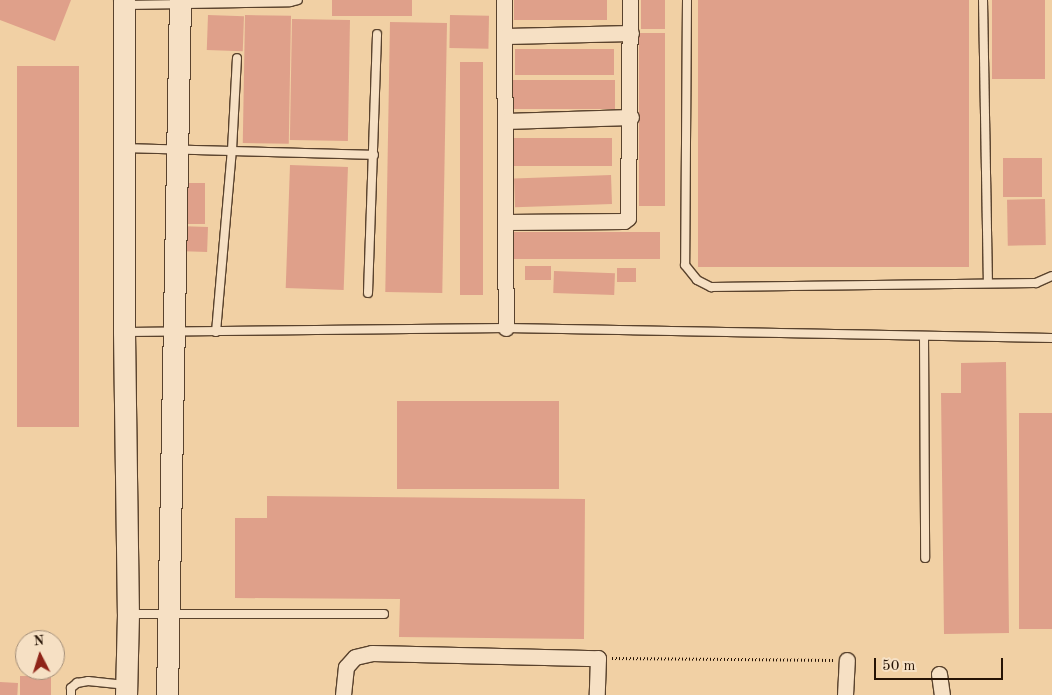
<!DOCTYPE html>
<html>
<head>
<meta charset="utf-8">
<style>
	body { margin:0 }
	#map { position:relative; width:1052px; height:695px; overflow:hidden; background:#f1d0a4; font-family:"Old Standard TT",serif }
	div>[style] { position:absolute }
	.building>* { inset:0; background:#dfa08a; transform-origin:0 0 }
	.path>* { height:3px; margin-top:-1.5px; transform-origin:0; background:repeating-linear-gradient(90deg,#261305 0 1px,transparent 0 3.5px) }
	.roads { filter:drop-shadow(1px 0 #59422d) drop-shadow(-1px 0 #59422d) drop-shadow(0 1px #59422d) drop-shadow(0 -1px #59422d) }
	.lane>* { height:8px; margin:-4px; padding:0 4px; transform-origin:4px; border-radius:4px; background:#f6e0c4 }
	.street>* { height:15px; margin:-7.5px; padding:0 7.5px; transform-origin:7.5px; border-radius:7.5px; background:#f6e0c4 }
	.secondary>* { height:21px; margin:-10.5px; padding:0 10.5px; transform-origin:10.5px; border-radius:10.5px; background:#f6e0c4 }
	span { translate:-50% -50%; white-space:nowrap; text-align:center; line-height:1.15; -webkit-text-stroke:4px #f6e0c4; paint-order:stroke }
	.north { position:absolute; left:15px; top:630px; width:50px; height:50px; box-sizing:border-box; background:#f6e0c4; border:1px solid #a38e78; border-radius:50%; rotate:355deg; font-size:14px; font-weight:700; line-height:20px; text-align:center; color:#261305 }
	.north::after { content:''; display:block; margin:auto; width:18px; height:22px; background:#8f2418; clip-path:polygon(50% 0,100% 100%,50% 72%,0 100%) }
	.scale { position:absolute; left:874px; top:658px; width:129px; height:22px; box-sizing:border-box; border:2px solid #261305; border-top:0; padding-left:6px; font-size:15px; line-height:18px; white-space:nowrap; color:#261305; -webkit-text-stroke:4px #f6e0c4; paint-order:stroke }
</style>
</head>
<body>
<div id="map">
	<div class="building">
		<div style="clip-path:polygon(0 0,71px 0,55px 41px,0 20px)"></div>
		<div style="left:332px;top:0;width:80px;height:16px"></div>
		<div style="left:514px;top:0;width:93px;height:20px"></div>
		<div style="left:641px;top:0;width:24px;height:29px"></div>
		<div style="left:698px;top:0;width:271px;height:267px"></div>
		<div style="left:992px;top:0;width:53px;height:79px"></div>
		<div style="left:208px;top:15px;width:36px;height:35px;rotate:2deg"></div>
		<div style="left:245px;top:15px;width:46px;height:128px;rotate:1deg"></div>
		<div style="left:450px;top:15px;width:39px;height:33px;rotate:1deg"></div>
		<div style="left:292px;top:19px;width:58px;height:121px;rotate:1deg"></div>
		<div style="left:390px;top:22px;width:57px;height:270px;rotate:1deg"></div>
		<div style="left:639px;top:33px;width:26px;height:173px"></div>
		<div style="left:515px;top:49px;width:99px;height:26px"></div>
		<div style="left:460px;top:62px;width:23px;height:233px"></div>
		<div style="left:17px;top:66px;width:62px;height:361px"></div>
		<div style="left:615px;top:80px;width:29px;height:102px;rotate:90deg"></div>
		<div style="left:612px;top:138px;width:28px;height:99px;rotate:90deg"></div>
		<div style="left:1003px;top:158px;width:39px;height:39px"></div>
		<div style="left:290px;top:165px;width:58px;height:123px;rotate:2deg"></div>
		<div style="left:611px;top:175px;width:29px;height:97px;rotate:88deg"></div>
		<div style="left:178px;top:183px;width:27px;height:41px"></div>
		<div style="left:1045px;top:199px;width:46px;height:38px;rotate:89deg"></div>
		<div style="left:178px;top:226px;width:30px;height:25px;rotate:2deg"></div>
		<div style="left:660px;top:232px;width:27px;height:148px;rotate:90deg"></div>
		<div style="left:525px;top:266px;width:26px;height:14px"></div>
		<div style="left:617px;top:268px;width:19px;height:14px"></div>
		<div style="left:554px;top:271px;width:61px;height:22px;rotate:2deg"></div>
		<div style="clip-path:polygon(1006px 362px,1009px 633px,944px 634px,941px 393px,961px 393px,961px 363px)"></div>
		<div style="left:397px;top:401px;width:162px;height:88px"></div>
		<div style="left:1019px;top:413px;width:33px;height:216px"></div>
		<div style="clip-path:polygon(267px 496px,585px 499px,584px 639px,399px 637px,400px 599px,235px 598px,235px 518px,267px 518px)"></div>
		<div style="left:20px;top:676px;width:31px;height:19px"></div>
		<div style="left:0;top:682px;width:18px;height:13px;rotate:3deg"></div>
	</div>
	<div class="path">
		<div style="left:612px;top:658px;width:221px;rotate:0.5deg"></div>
	</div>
	<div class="roads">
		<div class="lane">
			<div style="left:687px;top:0;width:265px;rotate:90.4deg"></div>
			<div style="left:685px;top:265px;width:19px;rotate:51deg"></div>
			<div style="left:697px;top:280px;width:16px;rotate:27deg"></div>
			<div style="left:711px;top:287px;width:325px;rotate:-0.7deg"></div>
			<div style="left:1036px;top:283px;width:17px;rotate:-24deg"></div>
			<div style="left:983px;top:0;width:283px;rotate:89deg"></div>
			<div style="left:126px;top:5px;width:164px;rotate:-1deg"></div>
			<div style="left:290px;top:2px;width:8px;rotate:-14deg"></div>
			<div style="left:126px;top:148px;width:248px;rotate:1.6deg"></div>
			<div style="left:368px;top:293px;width:259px;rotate:-88deg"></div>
			<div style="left:126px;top:332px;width:380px;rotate:-0.6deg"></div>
			<div style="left:506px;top:328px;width:546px;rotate:1.05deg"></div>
			<div style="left:216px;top:332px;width:183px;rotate:-85deg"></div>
			<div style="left:232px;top:150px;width:92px;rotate:-86.9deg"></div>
			<div style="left:924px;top:336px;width:222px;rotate:89.7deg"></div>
			<div style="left:130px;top:614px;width:254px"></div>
			<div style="left:71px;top:695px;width:7px;rotate:-90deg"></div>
			<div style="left:71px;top:688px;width:8px;rotate:-40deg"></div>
			<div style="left:77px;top:683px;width:11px;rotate:-10deg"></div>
			<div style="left:88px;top:681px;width:37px;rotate:6deg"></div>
		</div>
		<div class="street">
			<div style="left:504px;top:0;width:328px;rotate:89.7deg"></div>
			<div style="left:506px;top:36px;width:125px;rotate:-1.4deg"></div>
			<div style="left:505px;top:121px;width:126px;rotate:-1.8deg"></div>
			<div style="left:506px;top:222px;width:118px;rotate:-0.5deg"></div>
			<div style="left:624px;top:221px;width:5px;rotate:-37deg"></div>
			<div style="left:628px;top:218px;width:218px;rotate:-89.5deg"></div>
			<div style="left:939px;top:674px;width:21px;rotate:82deg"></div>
			<div style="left:343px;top:695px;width:28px;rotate:-84deg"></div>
			<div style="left:346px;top:667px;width:13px;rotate:-48deg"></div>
			<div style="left:355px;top:657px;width:17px;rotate:-13deg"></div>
			<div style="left:372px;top:653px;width:226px;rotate:1.3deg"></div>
			<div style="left:598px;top:658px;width:37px;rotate:92deg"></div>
			<div style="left:845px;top:695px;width:35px;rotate:-87deg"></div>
		</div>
		<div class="secondary">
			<div style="left:124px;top:0;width:332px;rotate:90deg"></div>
			<div style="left:124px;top:332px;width:282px;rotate:89.2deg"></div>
			<div style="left:128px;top:614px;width:81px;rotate:91.4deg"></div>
			<div style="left:167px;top:695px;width:695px;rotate:-88.93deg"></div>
		</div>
	</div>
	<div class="north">N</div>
	<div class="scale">50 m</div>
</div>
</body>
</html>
